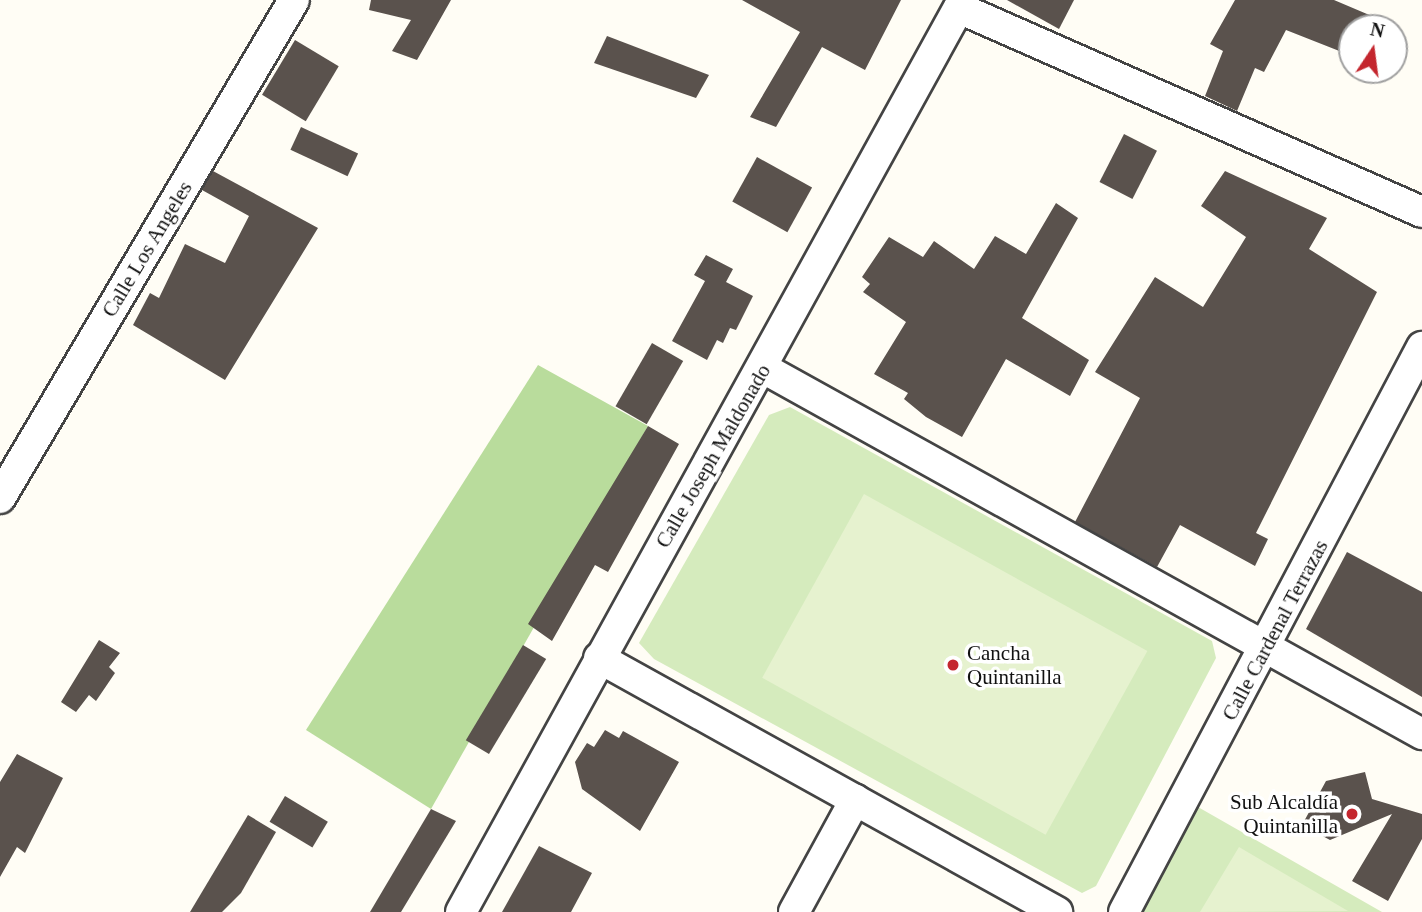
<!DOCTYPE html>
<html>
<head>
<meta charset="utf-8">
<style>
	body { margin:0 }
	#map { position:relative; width:1422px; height:912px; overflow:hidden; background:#fffdf5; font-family:Georgia,serif }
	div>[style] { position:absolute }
	.green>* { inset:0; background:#d5ebbd }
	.forest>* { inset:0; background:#b9dc9c }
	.pitch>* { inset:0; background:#e6f2cf; transform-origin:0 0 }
	.building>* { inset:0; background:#5a524d; transform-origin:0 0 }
	.roads { filter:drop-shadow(2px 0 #444) drop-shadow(-2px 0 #444) drop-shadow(0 2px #444) drop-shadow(0 -2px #444) }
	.minor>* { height:30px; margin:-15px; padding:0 15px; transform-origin:15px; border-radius:15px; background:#fff }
	.dots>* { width:19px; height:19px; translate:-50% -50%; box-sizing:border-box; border:4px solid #fff; border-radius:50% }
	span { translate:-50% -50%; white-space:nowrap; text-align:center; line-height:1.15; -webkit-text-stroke:7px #fff; paint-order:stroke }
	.street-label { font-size:21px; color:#111 }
	.poi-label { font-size:21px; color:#111 }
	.left { translate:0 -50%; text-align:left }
	.right { translate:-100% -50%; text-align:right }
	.north { position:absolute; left:1338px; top:14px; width:70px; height:70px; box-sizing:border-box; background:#fff; border:2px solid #a0a0a0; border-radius:50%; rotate:13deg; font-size:19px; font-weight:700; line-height:28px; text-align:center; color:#111 }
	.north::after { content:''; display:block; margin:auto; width:24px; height:32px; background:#c4262e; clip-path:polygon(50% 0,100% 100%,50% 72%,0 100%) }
</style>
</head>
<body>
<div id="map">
	<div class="green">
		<div style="clip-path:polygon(790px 407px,1212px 641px,1216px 658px,1096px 886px,1082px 893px,654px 659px,639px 643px,769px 415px)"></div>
		<div style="clip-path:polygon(1198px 807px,1382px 912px,1137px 912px)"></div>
	</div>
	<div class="forest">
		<div style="clip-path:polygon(538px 365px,648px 426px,431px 809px,306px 730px)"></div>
	</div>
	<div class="pitch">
		<div style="left:864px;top:494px;width:324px;height:210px;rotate:29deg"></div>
		<div style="clip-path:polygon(1239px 847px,1348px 911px,1200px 912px)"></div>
	</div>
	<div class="building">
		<div style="clip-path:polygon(371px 0,451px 0,417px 60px,392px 51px,411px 20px,369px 10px)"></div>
		<div style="clip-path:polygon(742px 0,901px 0,865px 70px,822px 47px,776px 127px,750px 117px,800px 32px)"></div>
		<div style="clip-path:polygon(1007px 0,1074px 0,1059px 29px)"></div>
		<div style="clip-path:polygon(1235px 0,1334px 0,1400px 28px,1352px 28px,1352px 56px,1286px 30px,1264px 72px,1255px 68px,1237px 111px,1205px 96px,1223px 51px,1210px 44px)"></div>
		<div style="clip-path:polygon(607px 36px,709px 75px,696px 98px,594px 63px)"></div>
		<div style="left:295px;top:40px;width:51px;height:64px;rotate:31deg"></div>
		<div style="left:301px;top:127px;width:63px;height:25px;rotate:25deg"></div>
		<div style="left:1124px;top:134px;width:37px;height:54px;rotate:27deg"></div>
		<div style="left:757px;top:157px;width:63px;height:51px;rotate:29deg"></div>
		<div style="clip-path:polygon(213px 171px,318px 228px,225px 380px,133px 325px,150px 293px,159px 298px,185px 244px,225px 263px,249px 216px,202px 190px)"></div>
		<div style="clip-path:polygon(1225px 171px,1327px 218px,1309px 249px,1377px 292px,1256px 533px,1268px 539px,1255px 566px,1180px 525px,1157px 567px,1075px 522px,1140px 398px,1095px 372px,1155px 277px,1203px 307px,1246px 237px,1201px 206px)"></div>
		<div style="clip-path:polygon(1056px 203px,1078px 218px,1022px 318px,1089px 360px,1070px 396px,1006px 359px,962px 437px,926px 417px,904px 399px,908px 393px,874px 374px,906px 322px,863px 292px,870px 284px,862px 277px,889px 237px,923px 257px,934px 241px,974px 269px,995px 236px,1026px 254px)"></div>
		<div style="clip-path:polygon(706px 255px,733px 269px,726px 282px,753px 296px,736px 330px,730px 328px,723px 343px,717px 340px,707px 360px,672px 341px,705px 281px,694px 275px)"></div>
		<div style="left:652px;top:343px;width:36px;height:73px;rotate:30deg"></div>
		<div style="clip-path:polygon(648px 426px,679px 444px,608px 572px,595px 565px,552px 641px,528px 624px)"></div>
		<div style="clip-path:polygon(1347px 552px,1422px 592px,1422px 697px,1306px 629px)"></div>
		<div style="clip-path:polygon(99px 640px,120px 653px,109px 667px,115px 673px,96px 701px,89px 695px,76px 712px,61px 702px)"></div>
		<div style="left:523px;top:645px;width:27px;height:111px;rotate:31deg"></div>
		<div style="clip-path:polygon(605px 730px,619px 738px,623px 731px,679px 762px,640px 831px,582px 789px,575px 762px,587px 743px,594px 747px)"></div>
		<div style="clip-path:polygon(17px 754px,63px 778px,25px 853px,17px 847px,0 877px,0 782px)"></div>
		<div style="clip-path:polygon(1365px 772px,1372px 799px,1422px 814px,1422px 839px,1388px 901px,1352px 881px,1392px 814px,1330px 840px,1302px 825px,1326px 781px)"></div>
		<div style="left:285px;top:796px;width:50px;height:30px;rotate:31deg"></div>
		<div style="clip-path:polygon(431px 809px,456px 821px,401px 912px,370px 912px)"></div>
		<div style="clip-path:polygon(248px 815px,276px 832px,241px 893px,222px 912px,190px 912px)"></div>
		<div style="clip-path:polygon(539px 846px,592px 873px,571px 912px,502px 912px)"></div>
	</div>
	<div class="roads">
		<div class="minor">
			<div style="left:959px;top:8px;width:506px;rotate:23.78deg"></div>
			<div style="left:763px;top:368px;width:754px;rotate:29.05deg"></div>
			<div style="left:0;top:498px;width:578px;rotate:-59.44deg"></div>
			<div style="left:599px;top:658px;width:524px;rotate:29.01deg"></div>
			<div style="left:461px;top:912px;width:1041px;rotate:-61.17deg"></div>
			<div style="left:794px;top:912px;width:128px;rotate:-61.4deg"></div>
			<div style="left:1124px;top:912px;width:639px;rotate:-62.19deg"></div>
		</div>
	</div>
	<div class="dots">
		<div style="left:953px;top:665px;background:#c4262e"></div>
		<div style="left:1352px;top:814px;background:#c4262e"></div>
	</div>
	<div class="street-label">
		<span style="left:147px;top:249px;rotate:-59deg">Calle Los Angeles</span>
		<span style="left:713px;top:456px;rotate:-60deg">Calle Joseph Maldonado</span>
		<span style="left:1275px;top:630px;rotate:-62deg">Calle Cardenal Terrazas</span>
	</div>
	<div class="poi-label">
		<span class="left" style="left:967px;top:665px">Cancha<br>Quintanilla</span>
		<span class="right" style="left:1338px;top:814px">Sub Alcaldía<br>Quintanilla</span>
	</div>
	<div class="north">N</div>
</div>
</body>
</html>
